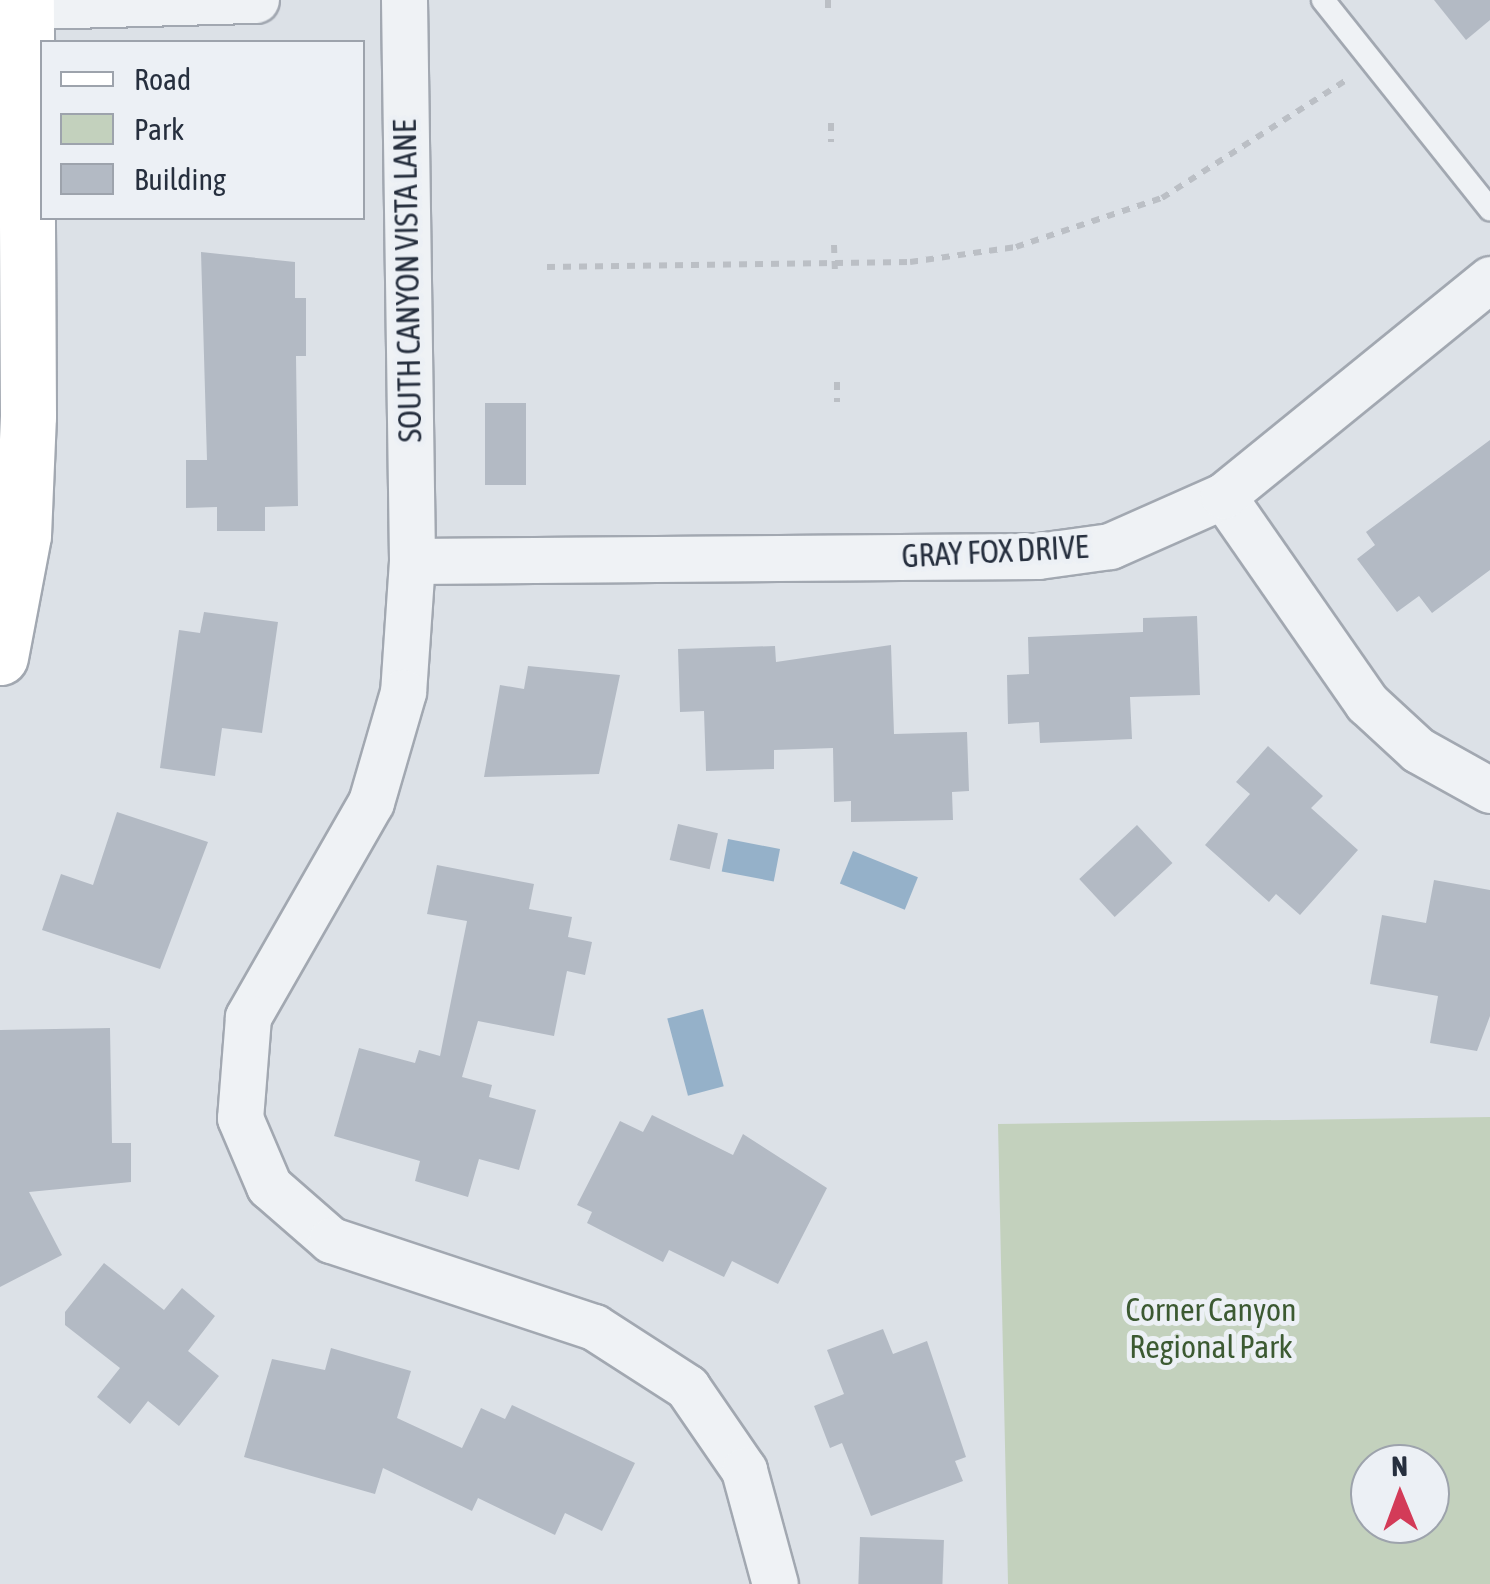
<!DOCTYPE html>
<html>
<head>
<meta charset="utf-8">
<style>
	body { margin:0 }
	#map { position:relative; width:1490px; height:1584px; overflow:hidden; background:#dce1e7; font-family:"Asap Condensed",sans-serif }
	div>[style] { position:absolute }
	.green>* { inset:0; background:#c3d1bd }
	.water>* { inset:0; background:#95b1c9; transform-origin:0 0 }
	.building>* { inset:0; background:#b3bac4; transform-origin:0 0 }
	.path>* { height:6px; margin-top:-3px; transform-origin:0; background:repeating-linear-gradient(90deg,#bbbfc5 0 8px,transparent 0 16px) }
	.roads { filter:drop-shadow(2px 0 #a2a8b1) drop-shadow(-2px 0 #a2a8b1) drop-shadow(0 2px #a2a8b1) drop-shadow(0 -2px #a2a8b1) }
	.lane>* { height:22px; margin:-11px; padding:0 11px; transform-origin:11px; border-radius:11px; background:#eff2f5 }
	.street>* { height:45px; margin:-22.5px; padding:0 22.5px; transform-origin:22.5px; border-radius:22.5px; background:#eff2f5 }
	.secondary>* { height:55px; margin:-27.5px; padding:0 27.5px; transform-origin:27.5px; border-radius:27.5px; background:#fff }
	span { translate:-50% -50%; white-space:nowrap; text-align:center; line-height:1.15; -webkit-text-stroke:10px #ecf0f5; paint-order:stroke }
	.street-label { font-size:32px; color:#262f3e }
	.park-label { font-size:32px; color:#3c5a32 }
	.legend { position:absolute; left:40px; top:40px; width:325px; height:180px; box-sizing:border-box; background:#ecf0f5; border:2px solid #9da3ac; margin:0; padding:12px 18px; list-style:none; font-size:30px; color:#262f3e }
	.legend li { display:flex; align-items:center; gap:20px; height:50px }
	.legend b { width:50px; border:2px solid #9da3ac }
	.north { position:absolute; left:1350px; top:1444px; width:100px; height:100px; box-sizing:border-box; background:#ecf0f5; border:2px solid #9da3ac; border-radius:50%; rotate:359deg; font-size:28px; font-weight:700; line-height:40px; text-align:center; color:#262f3e }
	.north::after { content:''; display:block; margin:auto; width:35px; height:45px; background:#d33b58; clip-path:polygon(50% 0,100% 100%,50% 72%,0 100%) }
</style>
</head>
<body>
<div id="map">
	<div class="green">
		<div style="clip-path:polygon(evenodd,1490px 1117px,1490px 1584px,1008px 1584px,998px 1124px,1490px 1117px,1370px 1464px,1430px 1464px,1430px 1524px,1370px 1524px,1370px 1464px)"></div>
	</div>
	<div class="water">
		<div style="left:728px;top:839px;width:53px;height:33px;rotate:11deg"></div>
		<div style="left:853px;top:851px;width:70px;height:35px;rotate:22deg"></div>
		<div style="left:703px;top:1009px;width:80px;height:37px;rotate:75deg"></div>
	</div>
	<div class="building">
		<div style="clip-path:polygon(1434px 0,1490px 0,1490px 20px,1466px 40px)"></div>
		<div style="clip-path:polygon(201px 252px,295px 262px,295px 298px,306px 298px,306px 356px,296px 356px,298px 506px,265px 507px,265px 531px,217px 531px,217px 507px,186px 508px,186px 460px,207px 460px)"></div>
		<div style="left:485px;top:403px;width:41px;height:82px"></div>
		<div style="clip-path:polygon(1490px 440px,1490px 570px,1432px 613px,1419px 596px,1397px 612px,1357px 559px,1375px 545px,1366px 532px)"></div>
		<div style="clip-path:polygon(204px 612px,278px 622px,262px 733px,222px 728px,215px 776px,160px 768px,179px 630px,200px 633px)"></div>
		<div style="clip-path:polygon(1197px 616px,1200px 695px,1130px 697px,1132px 739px,1040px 743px,1039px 722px,1008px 724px,1007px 675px,1029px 674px,1028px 637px,1143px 632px,1143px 618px)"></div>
		<div style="clip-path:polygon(891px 645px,894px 734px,967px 732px,969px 791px,952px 792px,953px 820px,851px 822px,851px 801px,834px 802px,833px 748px,774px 750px,774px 769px,706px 771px,704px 711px,680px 712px,678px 649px,775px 646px,776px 662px)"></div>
		<div style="clip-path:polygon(528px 666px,620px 675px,599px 774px,484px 777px,500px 685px,524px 689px)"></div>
		<div style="clip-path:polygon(1268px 746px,1323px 796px,1311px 808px,1358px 850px,1300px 915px,1276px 894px,1269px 902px,1205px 845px,1250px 794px,1236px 782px)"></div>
		<div style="clip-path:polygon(117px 812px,208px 842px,160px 969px,42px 930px,61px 874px,93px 885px)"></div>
		<div style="left:678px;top:824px;width:41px;height:37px;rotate:13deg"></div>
		<div style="left:1137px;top:825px;width:52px;height:79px;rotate:47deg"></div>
		<div style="clip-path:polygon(437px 865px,534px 884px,529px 909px,572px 917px,568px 937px,592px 942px,585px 975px,567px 971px,554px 1036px,478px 1021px,462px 1077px,492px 1085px,489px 1097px,536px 1110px,519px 1170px,479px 1159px,468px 1197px,415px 1181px,420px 1161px,334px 1136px,359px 1048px,415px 1063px,419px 1050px,440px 1056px,467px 921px,427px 914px)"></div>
		<div style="clip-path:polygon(1434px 880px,1490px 890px,1490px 1016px,1477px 1051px,1430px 1043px,1438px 996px,1370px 984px,1382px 915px,1426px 923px)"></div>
		<div style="clip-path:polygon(110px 1028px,112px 1143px,131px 1143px,131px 1182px,29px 1192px,62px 1255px,0 1287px,0 1030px)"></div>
		<div style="clip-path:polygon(652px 1115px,733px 1155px,743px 1134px,827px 1188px,778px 1284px,732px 1261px,724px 1277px,669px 1250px,663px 1262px,587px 1223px,592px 1212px,577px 1205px,620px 1121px,643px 1132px)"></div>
		<div style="clip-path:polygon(104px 1263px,164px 1310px,182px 1288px,215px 1316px,188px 1351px,219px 1376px,179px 1426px,148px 1401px,130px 1424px,97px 1397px,120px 1368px,65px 1325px,65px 1312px)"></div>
		<div style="clip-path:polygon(883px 1329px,893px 1354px,927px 1341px,966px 1457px,955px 1461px,963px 1481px,871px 1516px,842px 1443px,830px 1448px,814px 1406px,844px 1394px,827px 1350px)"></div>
		<div style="clip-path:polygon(331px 1348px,411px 1371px,397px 1418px,462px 1448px,481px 1408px,505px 1419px,512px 1405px,635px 1463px,602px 1531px,565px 1513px,555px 1535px,478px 1498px,472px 1511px,383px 1468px,375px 1494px,244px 1457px,272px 1359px,325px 1370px)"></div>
		<div style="left:860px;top:1537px;width:84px;height:47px;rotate:2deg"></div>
	</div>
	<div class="path">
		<div style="left:828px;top:0;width:15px;rotate:90deg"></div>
		<div style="left:831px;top:123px;width:19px;rotate:90deg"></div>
		<div style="left:834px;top:245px;width:31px;rotate:88deg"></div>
		<div style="left:547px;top:267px;width:363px;rotate:-0.8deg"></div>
		<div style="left:910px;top:262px;width:107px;rotate:-8.1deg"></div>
		<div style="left:1016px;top:247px;width:154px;rotate:-18.6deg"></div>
		<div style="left:1162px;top:198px;width:217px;rotate:-32.6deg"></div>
		<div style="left:837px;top:382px;width:20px;rotate:90deg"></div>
	</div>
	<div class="roads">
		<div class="lane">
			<div style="left:1323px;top:0;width:268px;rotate:51.4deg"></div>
		</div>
		<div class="street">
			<div style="left:404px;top:0;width:561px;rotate:89.18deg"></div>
			<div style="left:412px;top:561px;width:131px;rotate:93.9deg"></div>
			<div style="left:403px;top:692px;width:115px;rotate:106.2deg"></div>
			<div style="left:371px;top:802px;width:248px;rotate:119.8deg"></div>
			<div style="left:248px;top:1017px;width:101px;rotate:94.5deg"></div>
			<div style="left:240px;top:1118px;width:74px;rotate:66.9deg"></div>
			<div style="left:269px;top:1186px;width:82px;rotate:41.1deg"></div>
			<div style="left:331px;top:1240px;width:277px;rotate:18.3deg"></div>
			<div style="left:594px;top:1327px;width:111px;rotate:32.8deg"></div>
			<div style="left:687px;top:1387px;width:101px;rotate:55.5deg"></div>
			<div style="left:744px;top:1470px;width:118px;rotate:74.8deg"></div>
			<div style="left:0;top:7px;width:256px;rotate:-1.6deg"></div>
			<div style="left:1223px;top:496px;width:252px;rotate:55.2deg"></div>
			<div style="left:1367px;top:703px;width:69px;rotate:42.7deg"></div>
			<div style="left:1418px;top:750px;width:82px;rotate:29.1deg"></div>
			<div style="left:412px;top:561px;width:626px;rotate:-0.46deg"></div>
			<div style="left:1038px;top:556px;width:73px;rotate:-7.9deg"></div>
			<div style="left:1110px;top:546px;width:124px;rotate:-23.9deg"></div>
			<div style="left:1223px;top:496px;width:344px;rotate:-39.1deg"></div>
		</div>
		<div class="secondary">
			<div style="left:0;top:657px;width:124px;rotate:-79.3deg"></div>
			<div style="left:23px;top:535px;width:119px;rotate:-87.6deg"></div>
			<div style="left:28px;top:416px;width:416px;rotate:-90.3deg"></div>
		</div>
	</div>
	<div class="street-label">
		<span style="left:408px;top:281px;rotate:-91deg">SOUTH CANYON VISTA LANE</span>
		<span style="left:995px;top:552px;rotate:-3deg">GRAY FOX DRIVE</span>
	</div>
	<div class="park-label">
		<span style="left:1211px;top:1329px">Corner Canyon<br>Regional Park</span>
	</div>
	<ul class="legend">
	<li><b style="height:12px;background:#fff"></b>Road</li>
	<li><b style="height:28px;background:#c3d1bd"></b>Park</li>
	<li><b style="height:28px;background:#b3bac4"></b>Building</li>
	</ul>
	<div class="north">N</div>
</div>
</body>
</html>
